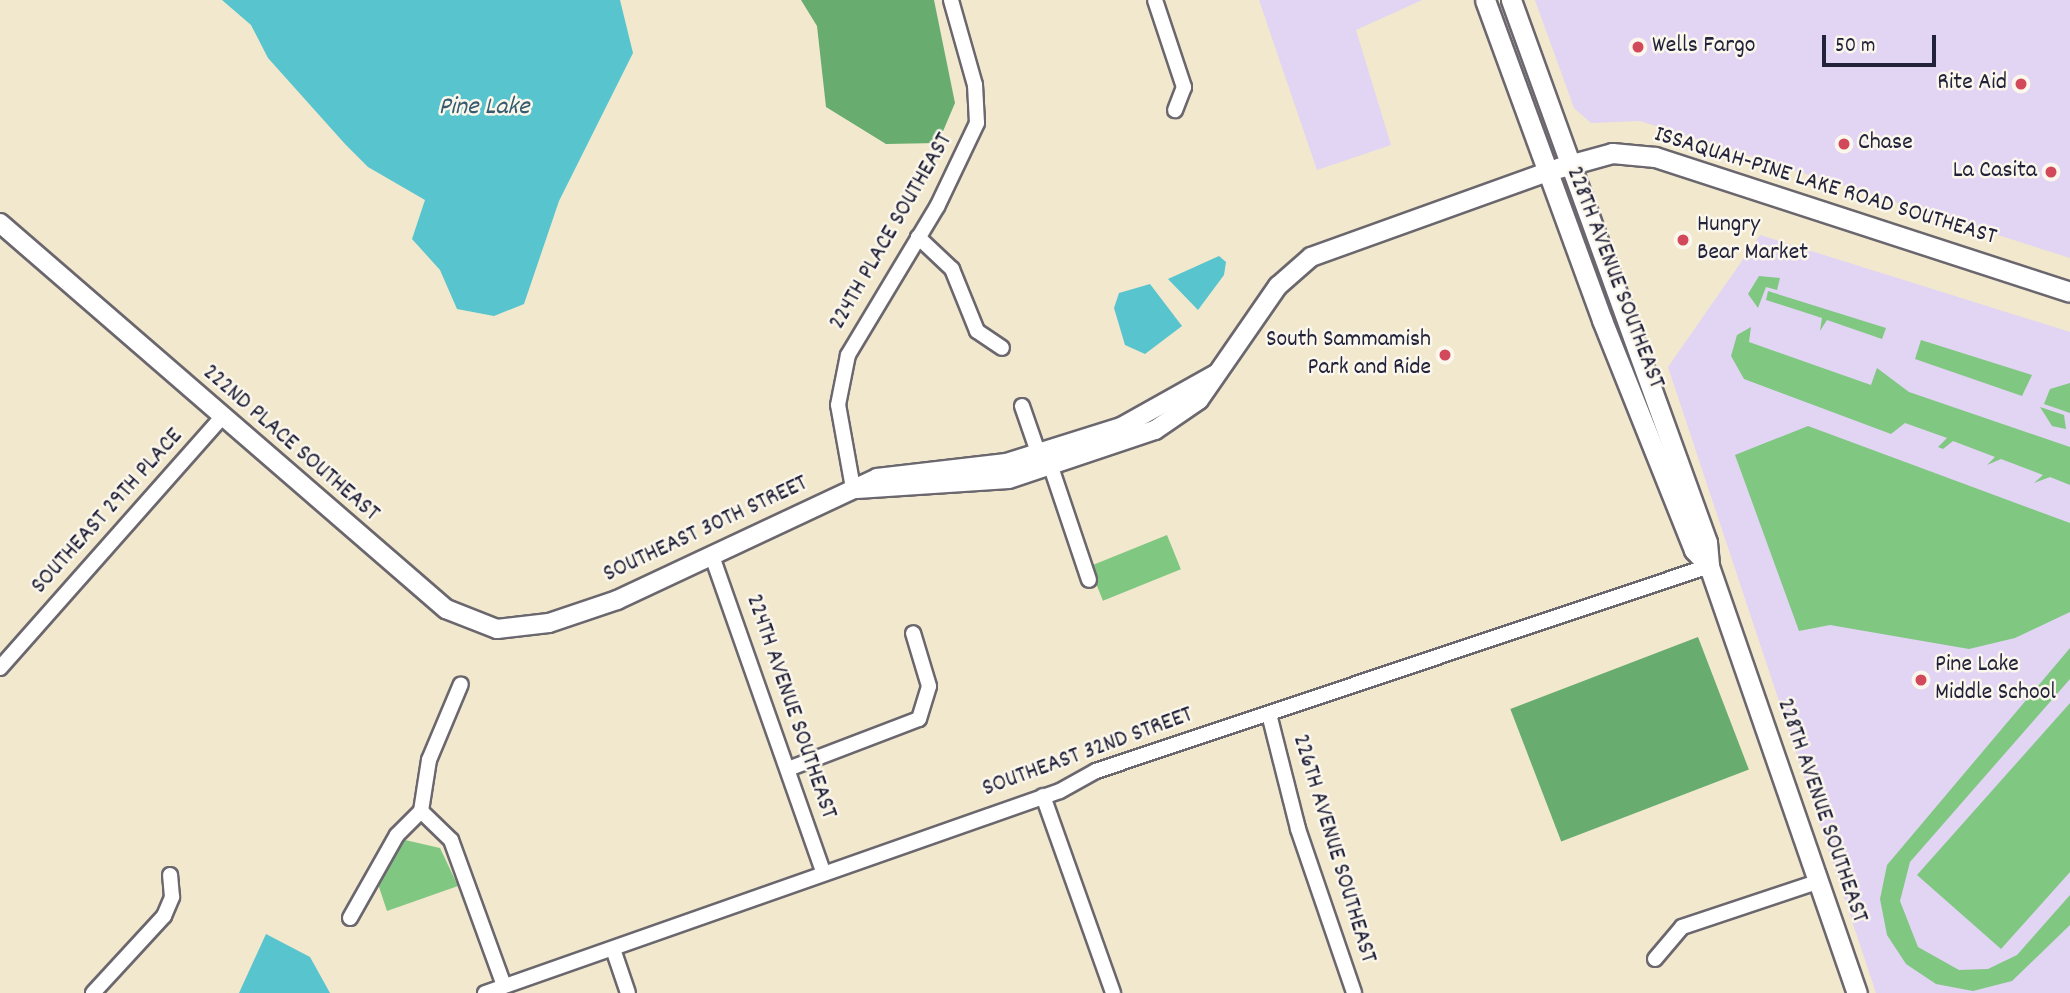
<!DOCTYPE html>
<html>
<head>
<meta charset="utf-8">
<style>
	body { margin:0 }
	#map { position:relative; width:2070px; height:993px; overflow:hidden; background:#f2e8ce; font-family:Dekko,sans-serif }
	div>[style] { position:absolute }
	.built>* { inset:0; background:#e2d4f3 }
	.green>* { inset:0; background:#80c782; transform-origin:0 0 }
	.forest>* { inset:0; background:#68ac70; transform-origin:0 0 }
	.water>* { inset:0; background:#57c4ce }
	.roads { filter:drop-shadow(2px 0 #6b676e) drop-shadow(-2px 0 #6b676e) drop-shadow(0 2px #6b676e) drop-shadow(0 -2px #6b676e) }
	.minor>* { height:14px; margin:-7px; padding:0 7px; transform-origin:7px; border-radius:7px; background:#fff }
	.tertiary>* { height:18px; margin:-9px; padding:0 9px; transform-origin:9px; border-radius:9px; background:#fff }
	.secondary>* { height:19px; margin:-9.5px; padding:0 9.5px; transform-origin:9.5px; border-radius:9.5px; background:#fff }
	.dots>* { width:19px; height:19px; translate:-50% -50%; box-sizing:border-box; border:4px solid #fbf7ec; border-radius:50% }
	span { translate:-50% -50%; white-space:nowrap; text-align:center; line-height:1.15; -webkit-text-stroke:5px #fbf7ec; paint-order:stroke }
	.poi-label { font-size:24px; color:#22223b }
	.left { translate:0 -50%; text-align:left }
	.right { translate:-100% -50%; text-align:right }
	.street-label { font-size:24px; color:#22223b }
	.water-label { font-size:26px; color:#355b6e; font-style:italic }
	.scale { position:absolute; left:1822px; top:35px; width:114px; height:32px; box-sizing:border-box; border:4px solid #22223b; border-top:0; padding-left:9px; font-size:21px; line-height:24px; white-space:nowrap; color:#22223b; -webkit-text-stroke:5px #fbf7ec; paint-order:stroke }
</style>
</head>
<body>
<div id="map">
	<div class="built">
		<div style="clip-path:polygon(1259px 0,1422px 0,1356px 30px,1391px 145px,1317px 170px)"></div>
		<div style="clip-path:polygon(1535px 0,2070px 0,2070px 258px,1640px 121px,1591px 123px,1574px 108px)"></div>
		<div style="clip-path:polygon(1760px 235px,2070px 332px,2070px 993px,1876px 993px,1668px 367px)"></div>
	</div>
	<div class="green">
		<div style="clip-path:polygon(1759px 276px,1780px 278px,1777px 290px,1766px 287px,1758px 308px,1748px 294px)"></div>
		<div style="clip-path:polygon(1768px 291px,1886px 328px,1882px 339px,1827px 320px,1820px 331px,1822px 318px,1766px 300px)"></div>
		<div style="clip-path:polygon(1751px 327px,1749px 342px,1871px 385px,1877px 368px,1909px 392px,2070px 447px,2070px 485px,2050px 477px,2034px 483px,2043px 475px,2001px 459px,1987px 465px,1995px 457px,1953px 441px,1943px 449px,1938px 447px,1947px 438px,1905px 423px,1891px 434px,1744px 379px,1731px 356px,1737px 335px)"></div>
		<div style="clip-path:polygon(1921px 340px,2032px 375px,2022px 396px,1915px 359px)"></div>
		<div style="clip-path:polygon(2070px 383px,2070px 413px,2044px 404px,2050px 389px)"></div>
		<div style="clip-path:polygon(2040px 407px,2064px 415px,2066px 429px,2052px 426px)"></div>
		<div style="clip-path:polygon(1808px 426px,2070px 523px,2070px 612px,2015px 638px,1969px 649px,1830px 625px,1799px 631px,1735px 455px)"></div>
		<div style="left:1167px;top:535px;width:37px;height:84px;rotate:68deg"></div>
		<div style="clip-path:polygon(2070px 648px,2070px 679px,1910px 862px,1900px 901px,1918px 947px,1959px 970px,1988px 969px,2017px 955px,2070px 895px,2070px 925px,2012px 981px,1973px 991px,1936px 984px,1906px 964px,1887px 935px,1880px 899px,1887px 865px)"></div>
		<div style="clip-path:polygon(2070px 703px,2070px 872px,2001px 949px,1917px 875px)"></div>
		<div style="clip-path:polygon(405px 840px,440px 848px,458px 886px,387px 911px,377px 881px)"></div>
	</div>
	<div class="forest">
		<div style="clip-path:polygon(801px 0,934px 0,955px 103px,938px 143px,886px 144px,826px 107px,817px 26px)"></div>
		<div style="left:1698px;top:637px;width:142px;height:201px;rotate:69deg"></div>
	</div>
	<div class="water">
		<div style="clip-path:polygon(222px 0,620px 0,633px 53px,559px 201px,524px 304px,494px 316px,457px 309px,440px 270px,412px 239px,425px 200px,368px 167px,345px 144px,268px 58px,251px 25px)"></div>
		<div style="clip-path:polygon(1219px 256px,1226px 262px,1224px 275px,1198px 310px,1168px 279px)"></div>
		<div style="clip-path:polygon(1150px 284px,1182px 326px,1145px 354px,1125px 345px,1114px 308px,1119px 293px)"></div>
		<div style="clip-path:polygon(266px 934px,310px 957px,330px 993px,239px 993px)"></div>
	</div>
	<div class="roads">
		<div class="minor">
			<div style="left:1155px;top:0;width:92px;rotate:71.6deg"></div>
			<div style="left:1184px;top:87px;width:25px;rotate:111deg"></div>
			<div style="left:918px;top:237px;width:47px;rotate:43.3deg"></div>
			<div style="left:952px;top:269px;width:67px;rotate:68deg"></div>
			<div style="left:977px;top:331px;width:30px;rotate:34deg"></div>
			<div style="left:1022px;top:406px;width:52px;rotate:70.9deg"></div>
			<div style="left:1051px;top:467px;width:119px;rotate:71.4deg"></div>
			<div style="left:853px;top:488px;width:84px;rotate:-100.2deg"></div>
			<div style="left:838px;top:405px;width:51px;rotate:-78.7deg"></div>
			<div style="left:848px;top:355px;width:173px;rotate:-59deg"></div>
			<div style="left:937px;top:207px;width:93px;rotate:-64.5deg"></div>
			<div style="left:977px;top:123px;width:38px;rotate:-93deg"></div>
			<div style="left:975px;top:85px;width:88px;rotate:-105.8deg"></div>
			<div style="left:713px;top:559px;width:332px;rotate:70.6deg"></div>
			<div style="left:0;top:668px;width:334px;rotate:-48.5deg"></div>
			<div style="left:1270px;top:718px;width:114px;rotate:75.8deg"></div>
			<div style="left:1298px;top:829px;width:173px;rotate:71.1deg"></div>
			<div style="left:788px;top:769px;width:140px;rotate:-20.9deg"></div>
			<div style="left:919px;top:719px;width:34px;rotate:-73deg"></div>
			<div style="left:929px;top:686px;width:55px;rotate:-106.8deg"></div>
			<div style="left:1043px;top:796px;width:209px;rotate:70.4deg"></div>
			<div style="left:421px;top:811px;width:42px;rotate:44deg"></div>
			<div style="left:451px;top:840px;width:155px;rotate:70deg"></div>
			<div style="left:350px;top:918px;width:95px;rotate:-60.5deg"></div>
			<div style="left:397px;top:835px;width:34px;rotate:-45deg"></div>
			<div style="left:421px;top:811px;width:52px;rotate:-81.1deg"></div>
			<div style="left:429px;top:760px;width:82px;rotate:-67.2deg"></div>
			<div style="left:613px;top:949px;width:46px;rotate:71.2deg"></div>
			<div style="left:1655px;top:959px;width:42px;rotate:-49.8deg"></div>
			<div style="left:1682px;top:927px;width:145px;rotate:-18.4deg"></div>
			<div style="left:93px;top:993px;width:105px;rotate:-47.3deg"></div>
			<div style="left:164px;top:916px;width:21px;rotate:-67deg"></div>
			<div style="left:172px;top:897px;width:22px;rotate:-95deg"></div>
			<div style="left:485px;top:993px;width:609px;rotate:-19.36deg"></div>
			<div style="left:1060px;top:791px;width:41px;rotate:-29.1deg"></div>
			<div style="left:1096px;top:771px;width:646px;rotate:-18.49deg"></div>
		</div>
		<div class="tertiary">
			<div style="left:0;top:223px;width:590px;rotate:40.88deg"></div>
			<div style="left:446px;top:609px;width:55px;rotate:21.4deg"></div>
			<div style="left:497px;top:629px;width:52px;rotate:-6.6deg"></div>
			<div style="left:549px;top:623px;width:72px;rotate:-18.7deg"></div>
			<div style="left:617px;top:600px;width:287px;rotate:-25.1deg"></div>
			<div style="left:877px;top:478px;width:130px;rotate:-6.6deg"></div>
			<div style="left:1006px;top:463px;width:121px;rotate:-17.4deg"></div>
			<div style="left:1121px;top:427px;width:109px;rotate:-29.2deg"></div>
			<div style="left:857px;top:489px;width:152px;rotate:-3.8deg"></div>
			<div style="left:1009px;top:479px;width:154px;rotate:-18.6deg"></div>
			<div style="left:1155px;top:430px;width:53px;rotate:-34.3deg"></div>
			<div style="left:1199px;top:400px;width:139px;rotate:-55.3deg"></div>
			<div style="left:1278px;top:286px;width:44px;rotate:-41.3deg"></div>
			<div style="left:1311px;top:257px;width:251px;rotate:-19.8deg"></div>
		</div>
		<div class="secondary">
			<div style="left:1485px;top:0;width:341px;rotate:69.9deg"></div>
			<div style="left:1602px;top:320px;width:248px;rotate:68.2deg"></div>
			<div style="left:1694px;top:550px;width:22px;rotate:47deg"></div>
			<div style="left:1511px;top:0;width:576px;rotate:70.12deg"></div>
			<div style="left:1707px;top:542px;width:24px;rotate:85deg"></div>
			<div style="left:1709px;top:566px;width:452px;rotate:70.9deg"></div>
			<div style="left:1558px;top:168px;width:56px;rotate:-15.5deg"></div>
			<div style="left:1612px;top:153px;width:43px;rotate:5.3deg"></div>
			<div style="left:1655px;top:157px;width:436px;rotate:18deg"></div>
		</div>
	</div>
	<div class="dots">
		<div style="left:1638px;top:47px;background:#d1495b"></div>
		<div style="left:2021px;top:84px;background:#d1495b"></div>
		<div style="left:1844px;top:144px;background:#d1495b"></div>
		<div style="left:2051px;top:172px;background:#d1495b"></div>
		<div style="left:1683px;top:240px;background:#d1495b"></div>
		<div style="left:1445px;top:355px;background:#d1495b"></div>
		<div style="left:1921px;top:680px;background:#d1495b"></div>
	</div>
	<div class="poi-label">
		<span class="left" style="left:1652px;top:47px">Wells Fargo</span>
		<span class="right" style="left:2007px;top:84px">Rite Aid</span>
		<span class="left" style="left:1858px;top:144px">Chase</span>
		<span class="right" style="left:2037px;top:172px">La Casita</span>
		<span class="left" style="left:1697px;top:240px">Hungry<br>Bear Market</span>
		<span class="right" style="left:1431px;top:355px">South Sammamish<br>Park and Ride</span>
		<span class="left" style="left:1935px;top:680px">Pine Lake<br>Middle School</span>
	</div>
	<div class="street-label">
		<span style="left:1825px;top:187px;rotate:17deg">ISSAQUAH-PINE LAKE ROAD SOUTHEAST</span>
		<span style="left:892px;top:232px;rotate:-60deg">224TH PLACE SOUTHEAST</span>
		<span style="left:1614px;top:278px;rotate:69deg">228TH AVENUE SOUTHEAST</span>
		<span style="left:290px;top:444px;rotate:41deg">222ND PLACE SOUTHEAST</span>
		<span style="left:108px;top:512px;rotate:-48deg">SOUTHEAST 29TH PLACE</span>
		<span style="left:706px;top:530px;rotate:-25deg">SOUTHEAST 30TH STREET</span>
		<span style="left:790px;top:707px;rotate:71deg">224TH AVENUE SOUTHEAST</span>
		<span style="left:1088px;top:753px;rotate:-20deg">SOUTHEAST 32ND STREET</span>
		<span style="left:1821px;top:811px;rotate:71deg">228TH AVENUE SOUTHEAST</span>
		<span style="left:1333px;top:849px;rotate:73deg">226TH AVENUE SOUTHEAST</span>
	</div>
	<div class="water-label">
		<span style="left:484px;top:108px">Pine Lake</span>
	</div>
	<div class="scale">50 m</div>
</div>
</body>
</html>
